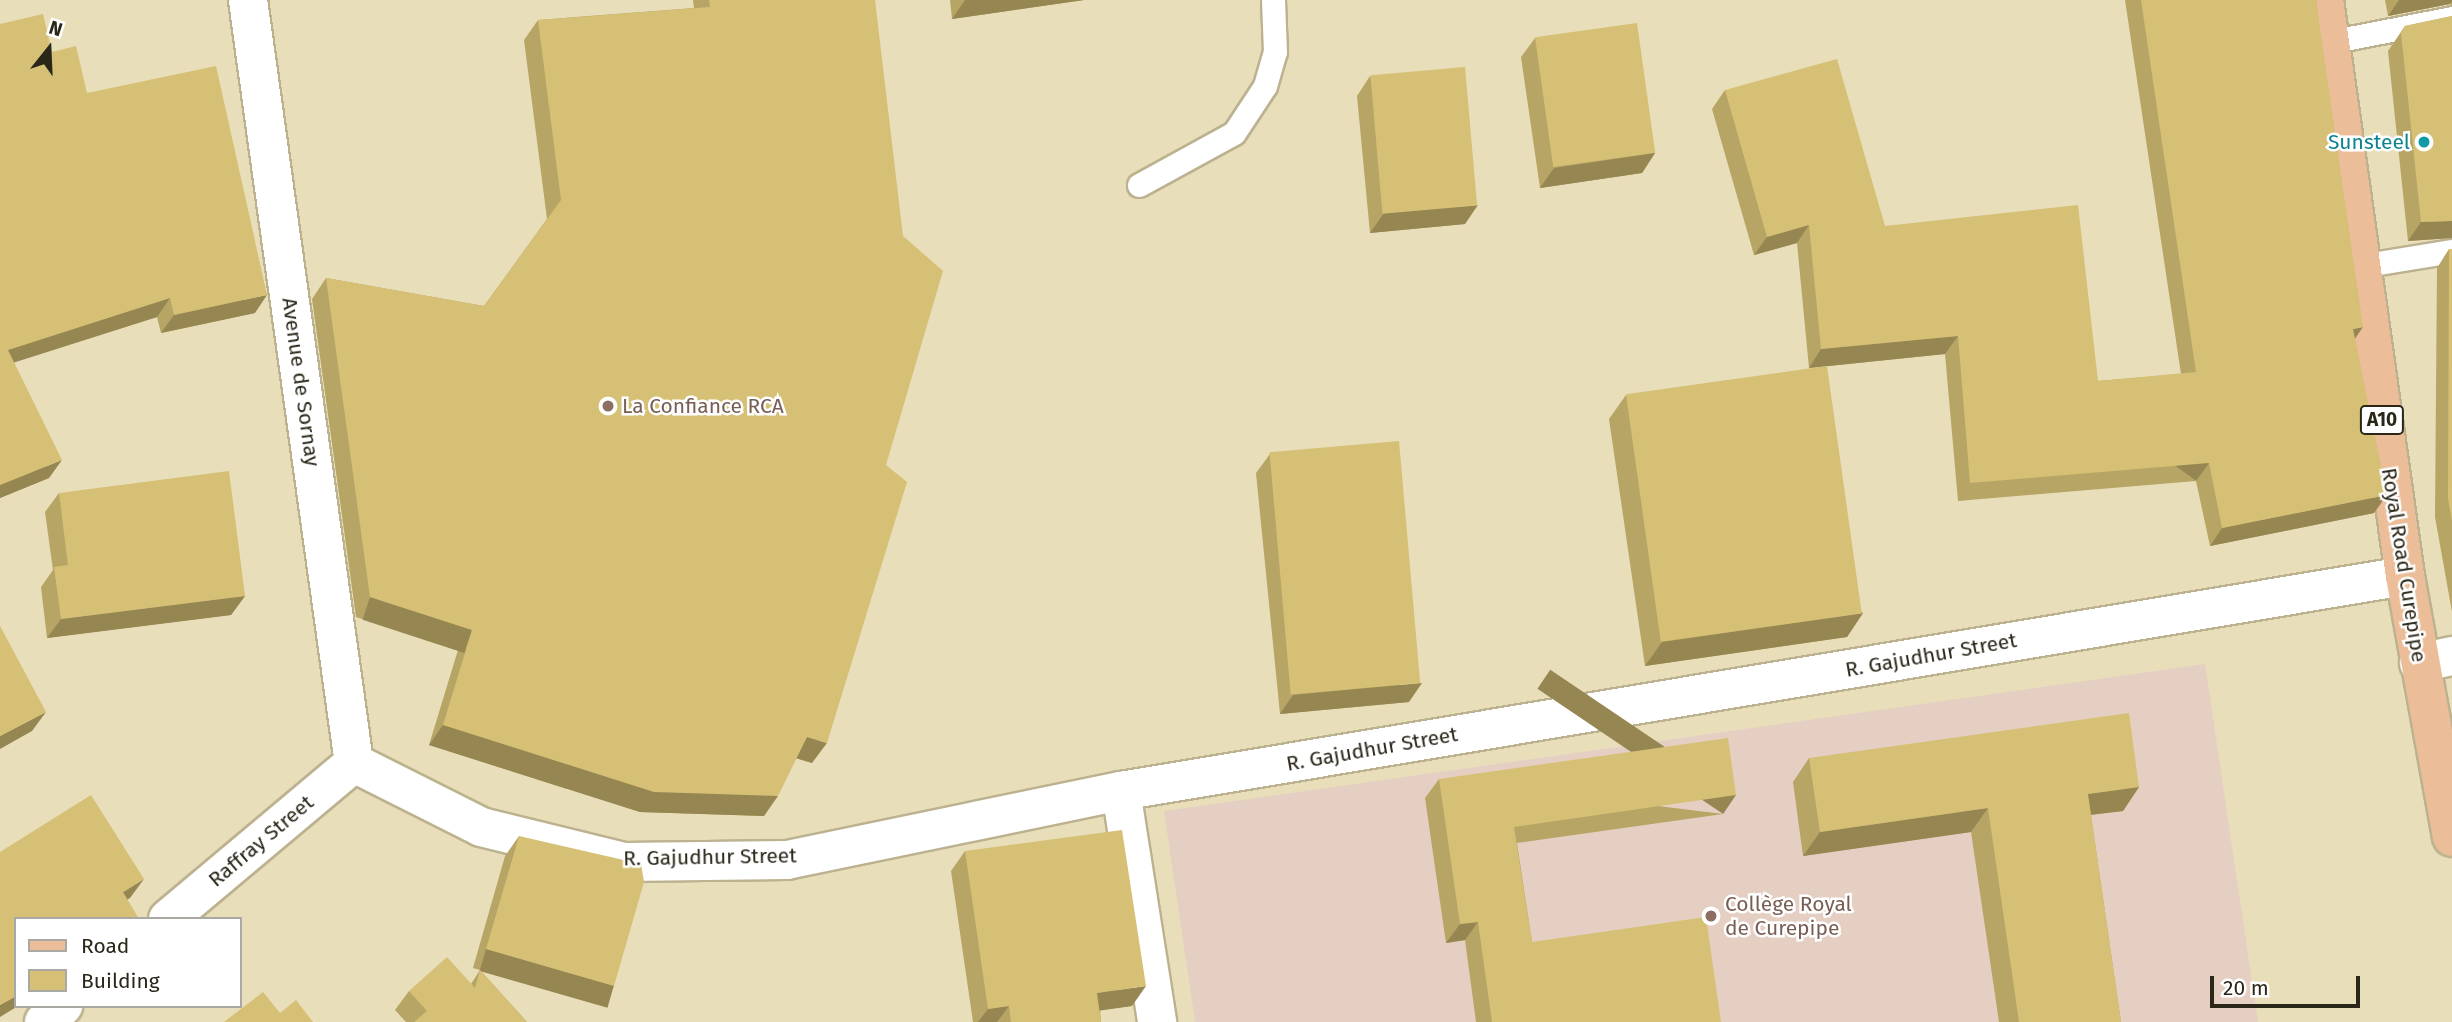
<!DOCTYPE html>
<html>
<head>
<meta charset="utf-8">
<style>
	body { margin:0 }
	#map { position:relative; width:2452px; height:1022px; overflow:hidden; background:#e8deba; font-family:"Fira Sans",sans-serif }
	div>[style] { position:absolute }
	.education>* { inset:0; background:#e5cfc3 }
	.roads { filter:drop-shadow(2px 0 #bcb28f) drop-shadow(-2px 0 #bcb28f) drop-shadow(0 2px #bcb28f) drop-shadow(0 -2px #bcb28f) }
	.lane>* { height:23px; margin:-11.5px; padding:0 11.5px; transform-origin:11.5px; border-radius:11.5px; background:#fff }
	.street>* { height:38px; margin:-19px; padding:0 19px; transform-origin:19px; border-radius:19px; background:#fff }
	.secondary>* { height:38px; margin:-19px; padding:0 19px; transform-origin:19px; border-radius:19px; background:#fff }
	.primary>* { height:38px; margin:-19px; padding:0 19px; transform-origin:19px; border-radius:19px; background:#ebbe99 }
	.wall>* { inset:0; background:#b7a565 }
	.shaded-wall>* { inset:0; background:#958652; transform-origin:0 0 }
	.building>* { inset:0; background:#d5c075; transform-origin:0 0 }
	.dots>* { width:19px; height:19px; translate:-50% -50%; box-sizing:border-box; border:4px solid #fff; border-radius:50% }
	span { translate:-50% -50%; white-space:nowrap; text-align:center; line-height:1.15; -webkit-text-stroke:5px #fff; paint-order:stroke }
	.shield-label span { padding:2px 5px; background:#fff; border:2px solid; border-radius:5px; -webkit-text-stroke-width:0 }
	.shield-label { font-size:19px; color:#2a2618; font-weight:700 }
	.culture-label { font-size:21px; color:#0d838f }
	.right { translate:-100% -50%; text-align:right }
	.street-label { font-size:21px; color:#2a2618 }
	.education-label { font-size:21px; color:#785e54 }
	.left { translate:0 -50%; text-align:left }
	.legend { position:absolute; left:14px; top:917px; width:228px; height:91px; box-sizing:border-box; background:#fff; border:2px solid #aaa8a3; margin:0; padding:9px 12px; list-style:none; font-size:21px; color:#2a2618 }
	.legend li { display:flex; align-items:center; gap:14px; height:35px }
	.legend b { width:35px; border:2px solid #aaa8a3 }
	.north { position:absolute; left:14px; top:14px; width:70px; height:70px; -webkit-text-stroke:5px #fff; paint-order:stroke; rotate:18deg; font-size:19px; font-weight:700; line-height:28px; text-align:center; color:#2a2618 }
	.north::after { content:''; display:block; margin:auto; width:24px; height:32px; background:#2a2618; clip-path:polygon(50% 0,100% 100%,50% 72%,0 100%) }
	.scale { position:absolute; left:2210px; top:976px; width:150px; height:32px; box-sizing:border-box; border:4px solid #2a2618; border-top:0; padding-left:9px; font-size:21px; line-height:24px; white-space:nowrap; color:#2a2618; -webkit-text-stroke:5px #fff; paint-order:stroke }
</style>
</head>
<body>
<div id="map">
	<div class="education">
		<div style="clip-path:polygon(2205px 664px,2258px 1022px,1195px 1022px,1164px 811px)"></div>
	</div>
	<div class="roads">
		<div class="lane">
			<div style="left:2329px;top:42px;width:125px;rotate:-11deg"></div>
			<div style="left:1139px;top:185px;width:108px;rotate:-28.7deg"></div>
			<div style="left:1234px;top:133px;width:56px;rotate:-56.6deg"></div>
			<div style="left:1265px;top:86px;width:35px;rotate:-74deg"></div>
			<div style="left:1275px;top:52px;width:52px;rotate:-92.2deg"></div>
			<div style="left:2360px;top:266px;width:93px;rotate:-9.3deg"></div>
		</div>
		<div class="street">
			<div style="left:2419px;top:663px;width:34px;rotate:-12deg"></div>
			<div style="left:354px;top:763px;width:142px;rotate:26.7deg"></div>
			<div style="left:481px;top:827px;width:147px;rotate:13.8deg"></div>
			<div style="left:624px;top:862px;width:163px;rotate:-0.7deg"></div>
			<div style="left:787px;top:860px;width:341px;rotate:-11.7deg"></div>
			<div style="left:1121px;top:791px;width:1302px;rotate:-9.51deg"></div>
			<div style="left:1121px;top:791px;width:234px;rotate:81.1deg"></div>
		</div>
		<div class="secondary">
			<div style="left:168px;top:919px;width:243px;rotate:-40deg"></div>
			<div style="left:354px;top:763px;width:770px;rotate:-97.91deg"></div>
			<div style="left:44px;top:1022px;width:25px;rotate:-40deg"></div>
		</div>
		<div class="primary">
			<div style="left:2324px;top:0;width:582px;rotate:82deg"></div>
			<div style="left:2405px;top:576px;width:265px;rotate:79.8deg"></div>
		</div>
	</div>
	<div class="wall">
		<div style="clip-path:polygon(693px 0,875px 0,886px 465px,812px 763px,796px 758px,764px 816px,640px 812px,429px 745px,458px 650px,356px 617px,312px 299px,326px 278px,484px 306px,547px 219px,524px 40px,538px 20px,694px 8px)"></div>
		<div style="clip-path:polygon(950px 0,1084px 0,952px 19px)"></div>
		<div style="clip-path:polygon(2125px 0,2316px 0,2374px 513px,2210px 546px,2196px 481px,1958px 501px,1945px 354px,1809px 368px,1797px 243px,1754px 255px,1712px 109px,1725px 90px,1885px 226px,2098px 381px,2181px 374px)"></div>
		<div style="clip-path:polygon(2385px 0,2452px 0,2452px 6px,2450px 4px,2388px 16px)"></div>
		<div style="clip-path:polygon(2452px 16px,2452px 238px,2408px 241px,2388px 51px,2405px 26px)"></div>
		<div style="clip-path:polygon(0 24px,52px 52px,87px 93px,255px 313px,161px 333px,157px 317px,14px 362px,49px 478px,0 498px)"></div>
		<div style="clip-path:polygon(1535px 38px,1655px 153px,1642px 173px,1540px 188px,1521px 57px)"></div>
		<div style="clip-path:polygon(1370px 76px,1465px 224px,1370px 233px,1357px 96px)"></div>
		<div style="clip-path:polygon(2449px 249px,2452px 249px,2452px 612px,2435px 517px,2437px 268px)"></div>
		<div style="clip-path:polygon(1626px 395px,1863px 613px,1847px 637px,1645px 666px,1609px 419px)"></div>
		<div style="clip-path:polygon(1270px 454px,1409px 702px,1280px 714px,1256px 473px)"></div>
		<div style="clip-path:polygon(59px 493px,245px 596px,231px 615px,47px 638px,41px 587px,53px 570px,45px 512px)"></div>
		<div style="clip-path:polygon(1809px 758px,2139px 787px,2123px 811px,2091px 815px,2121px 1022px,1999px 1022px,1971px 832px,1803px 856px,1793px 782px)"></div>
		<div style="clip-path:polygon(1439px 779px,1723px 814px,1517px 843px,1532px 942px,1721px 1022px,1476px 1022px,1465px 940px,1446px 943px,1425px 798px)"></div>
		<div style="clip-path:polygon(519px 836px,614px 986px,600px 1005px,481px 971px,527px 1022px,406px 1022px,395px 1010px,409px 991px,471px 984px,480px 970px,473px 968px,505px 856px)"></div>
		<div style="clip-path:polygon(965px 851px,1132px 1006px,1100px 1010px,1101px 1022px,973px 1022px,951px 871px)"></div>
	</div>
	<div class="shaded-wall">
		<div style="clip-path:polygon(965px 0,1084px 0,952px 19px)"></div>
		<div style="clip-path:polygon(2399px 0,2452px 0,2452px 1px,2450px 4px,2388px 16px)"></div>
		<div style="clip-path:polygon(1655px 153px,1642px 173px,1540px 188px,1554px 168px)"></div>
		<div style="clip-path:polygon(1478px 205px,1465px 224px,1370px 233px,1384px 213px)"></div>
		<div style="clip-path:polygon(2452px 221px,2452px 238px,2408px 241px,2421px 222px)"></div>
		<div style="clip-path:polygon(1809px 225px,1797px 243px,1754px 255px,1767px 237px)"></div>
		<div style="clip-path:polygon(267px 295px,255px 313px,161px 333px,174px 315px)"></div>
		<div style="clip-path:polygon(170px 298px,157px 317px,0 367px,8px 350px)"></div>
		<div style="clip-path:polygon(2363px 327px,2350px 346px,2353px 329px)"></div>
		<div style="clip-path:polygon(1958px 336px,1945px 354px,1809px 368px,1821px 349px)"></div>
		<div style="clip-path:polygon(62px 460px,49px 478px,0 498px,0 485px)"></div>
		<div style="left:2209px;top:463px;width:22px;height:240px;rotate:126deg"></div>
		<div style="clip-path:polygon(2387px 495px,2374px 513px,2210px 546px,2222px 528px)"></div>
		<div style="clip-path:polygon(245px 596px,231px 615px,47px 638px,61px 619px)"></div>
		<div style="left:370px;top:597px;width:107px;height:24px;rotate:18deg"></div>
		<div style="clip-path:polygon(1863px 613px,1847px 637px,1645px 666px,1662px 642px)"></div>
		<div style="clip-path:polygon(1422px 683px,1409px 702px,1280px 714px,1293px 695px)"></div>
		<div style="clip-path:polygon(46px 712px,32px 731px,0 749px,0 736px)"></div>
		<div style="clip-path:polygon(443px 725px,778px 796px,764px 816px,640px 812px,429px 745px)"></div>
		<div style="clip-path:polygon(807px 737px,827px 743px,812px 763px,792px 757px)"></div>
		<div style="clip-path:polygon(2139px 787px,2123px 811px,2071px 817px,2088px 794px)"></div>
		<div style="left:1736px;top:795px;width:23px;height:224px;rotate:124deg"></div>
		<div style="clip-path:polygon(1988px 808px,1971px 832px,1803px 856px,1820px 832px)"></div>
		<div style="clip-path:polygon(144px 879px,130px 898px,109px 911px,123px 892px)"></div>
		<div style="clip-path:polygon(1478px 922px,1465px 940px,1446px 943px,1460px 924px)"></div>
		<div style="left:486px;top:949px;width:133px;height:23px;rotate:16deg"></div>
		<div style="clip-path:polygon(1146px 986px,1132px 1006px,1083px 1013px,1097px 993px)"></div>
		<div style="clip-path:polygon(16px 996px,16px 1006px,18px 1006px,0 1017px,0 1005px)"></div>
		<div style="clip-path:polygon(1009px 1006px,997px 1022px,978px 1022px,988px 1009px)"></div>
	</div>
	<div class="building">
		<div style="clip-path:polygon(709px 0,875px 0,903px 236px,943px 271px,886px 465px,907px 482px,827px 743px,807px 737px,778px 796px,654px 792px,443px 725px,472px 630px,370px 597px,326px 278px,484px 306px,561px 200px,538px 20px,710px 7px)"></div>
		<div style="clip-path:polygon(2141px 0,2316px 0,2363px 327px,2353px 329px,2387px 495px,2222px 528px,2209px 463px,1970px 483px,1958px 336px,1821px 349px,1809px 225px,1767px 237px,1725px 90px,1837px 59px,1885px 226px,2078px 205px,2098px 381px,2196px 372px)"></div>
		<div style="clip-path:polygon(43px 14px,52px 52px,76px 46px,87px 93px,216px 66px,267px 295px,174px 315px,170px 298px,8px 350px,62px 460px,0 485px,0 24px)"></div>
		<div style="clip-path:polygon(2452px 16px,2452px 221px,2421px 222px,2401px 33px,2405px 26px)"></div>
		<div style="left:1637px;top:23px;width:131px;height:103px;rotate:82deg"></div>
		<div style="left:1465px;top:67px;width:139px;height:95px;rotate:85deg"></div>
		<div style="clip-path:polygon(2449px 249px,2452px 249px,2452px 521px,2448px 499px)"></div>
		<div style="left:1827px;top:366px;width:250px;height:203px;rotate:82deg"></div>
		<div style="left:1399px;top:441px;width:243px;height:130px;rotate:85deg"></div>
		<div style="clip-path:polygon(229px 471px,245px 596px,61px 619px,54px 567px,68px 565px,59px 493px)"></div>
		<div style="clip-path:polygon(0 626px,46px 712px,0 736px)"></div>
		<div style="clip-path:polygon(2129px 713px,2139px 787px,2088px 794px,2121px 1022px,2019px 1022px,1988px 808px,1820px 832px,1809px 758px)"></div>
		<div style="clip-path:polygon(1728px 738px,1736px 795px,1514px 827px,1532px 942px,1706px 917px,1721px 1022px,1492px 1022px,1478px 922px,1460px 924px,1439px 779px)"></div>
		<div style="clip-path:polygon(91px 795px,144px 879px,123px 892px,139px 919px,16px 919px,16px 996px,0 1005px,0 852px)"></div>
		<div style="clip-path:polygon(1122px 830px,1146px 986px,1097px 993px,1101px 1022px,1011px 1022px,1009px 1006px,988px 1009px,965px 851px)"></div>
		<div style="clip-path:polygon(519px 836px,641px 864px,644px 882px,614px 986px,486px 949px)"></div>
		<div style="clip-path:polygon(447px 957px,475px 988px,480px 970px,527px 1022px,414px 1022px,427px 1011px,409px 991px)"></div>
		<div style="clip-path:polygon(263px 992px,280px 1013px,296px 1000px,313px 1022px,224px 1022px)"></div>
	</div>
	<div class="dots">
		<div style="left:2424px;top:142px;background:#0f9aa8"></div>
		<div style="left:608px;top:406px;background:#8d6e63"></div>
		<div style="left:1711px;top:916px;background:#8d6e63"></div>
	</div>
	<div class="shield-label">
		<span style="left:2382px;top:420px">A10</span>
	</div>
	<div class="culture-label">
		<span class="right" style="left:2410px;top:142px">Sunsteel</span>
	</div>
	<div class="street-label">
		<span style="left:301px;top:382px;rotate:82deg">Avenue de Sornay</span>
		<span style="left:2404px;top:565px;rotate:81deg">Royal Road Curepipe</span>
		<span style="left:1931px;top:655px;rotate:-10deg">R. Gajudhur Street</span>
		<span style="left:1372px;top:749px;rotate:-10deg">R. Gajudhur Street</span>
		<span style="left:261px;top:841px;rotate:-40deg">Raffray Street</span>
		<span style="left:710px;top:857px;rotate:-1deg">R. Gajudhur Street</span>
	</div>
	<div class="education-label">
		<span class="left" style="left:622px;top:406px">La Confiance RCA</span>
		<span class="left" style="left:1725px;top:916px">Collège Royal<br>de Curepipe</span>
	</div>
	<ul class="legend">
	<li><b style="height:9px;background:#ebbe99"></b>Road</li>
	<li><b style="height:19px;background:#d5c075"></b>Building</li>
	</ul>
	<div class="north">N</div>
	<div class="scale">20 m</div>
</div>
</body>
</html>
